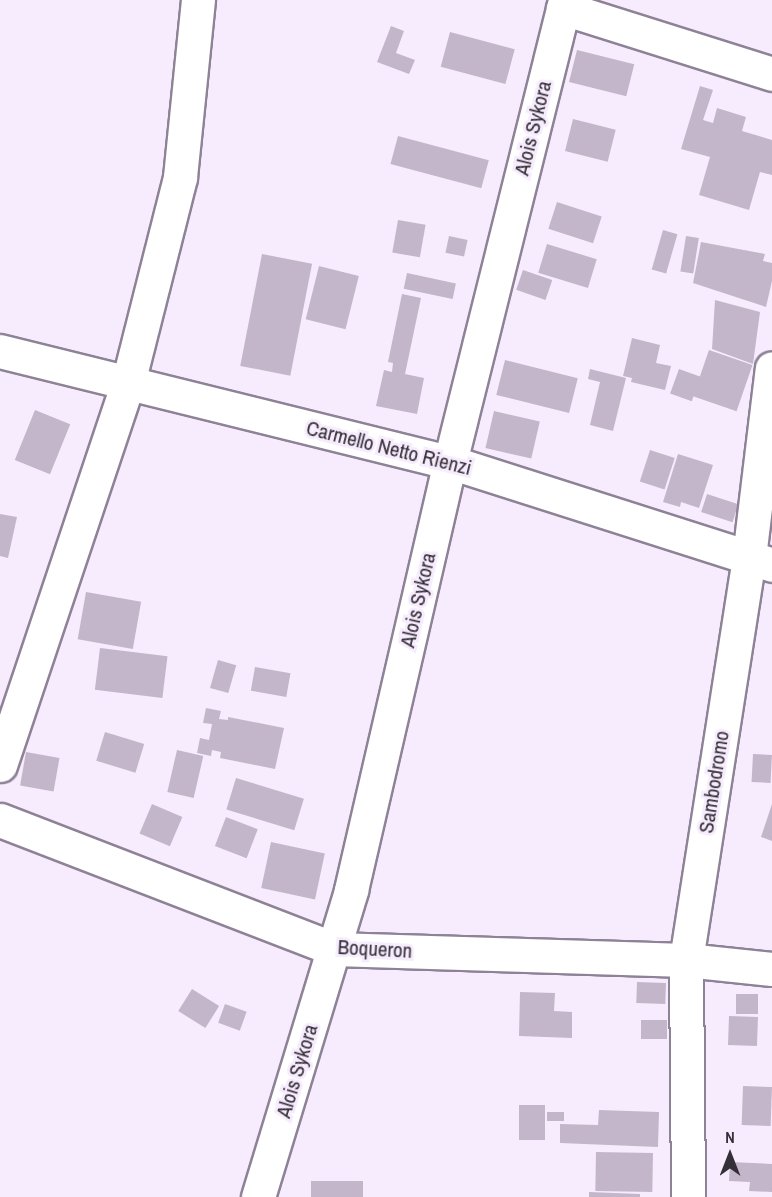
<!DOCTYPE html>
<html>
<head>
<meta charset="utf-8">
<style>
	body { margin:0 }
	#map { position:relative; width:772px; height:1197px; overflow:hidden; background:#f7ecfd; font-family:"Archivo Narrow",sans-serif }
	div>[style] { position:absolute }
	.building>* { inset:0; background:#c3b6cb; transform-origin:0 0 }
	.roads { filter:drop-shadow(2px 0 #8e8296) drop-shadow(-2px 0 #8e8296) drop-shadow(0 2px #8e8296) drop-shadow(0 -2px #8e8296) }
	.minor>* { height:33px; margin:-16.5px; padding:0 16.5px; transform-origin:16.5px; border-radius:16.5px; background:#fff }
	span { translate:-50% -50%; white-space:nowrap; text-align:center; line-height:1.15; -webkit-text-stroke:6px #f7ecfd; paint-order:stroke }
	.street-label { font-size:21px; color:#353038 }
	.north { position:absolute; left:700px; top:1125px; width:60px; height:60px; -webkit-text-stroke:4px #f7ecfd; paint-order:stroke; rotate:0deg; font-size:16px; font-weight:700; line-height:24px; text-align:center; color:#353038 }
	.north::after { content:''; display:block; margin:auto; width:21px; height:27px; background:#353038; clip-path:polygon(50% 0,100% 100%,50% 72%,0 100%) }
</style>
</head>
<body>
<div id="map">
	<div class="building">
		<div style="clip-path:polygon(391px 26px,404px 31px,396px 53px,415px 60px,409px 74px,377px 62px)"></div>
		<div style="left:450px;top:32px;width:67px;height:36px;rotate:15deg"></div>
		<div style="left:577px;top:50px;width:59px;height:33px;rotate:14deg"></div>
		<div style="clip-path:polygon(700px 86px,713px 90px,703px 120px,713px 123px,717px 108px,746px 117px,742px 131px,772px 140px,772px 175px,760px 172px,749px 210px,699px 195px,710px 157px,681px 149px)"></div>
		<div style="left:573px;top:119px;width:44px;height:33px;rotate:14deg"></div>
		<div style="left:398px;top:136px;width:94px;height:29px;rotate:15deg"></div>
		<div style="left:557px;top:202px;width:47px;height:28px;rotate:18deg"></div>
		<div style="left:398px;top:220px;width:28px;height:33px;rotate:10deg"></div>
		<div style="left:663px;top:230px;width:15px;height:41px;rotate:16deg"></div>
		<div style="left:449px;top:236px;width:19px;height:17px;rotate:12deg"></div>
		<div style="left:686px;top:236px;width:13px;height:36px;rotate:9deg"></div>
		<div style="clip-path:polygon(701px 242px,765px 254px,763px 261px,772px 263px,772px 281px,766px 307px,693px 283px)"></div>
		<div style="left:547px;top:244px;width:52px;height:30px;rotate:17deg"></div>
		<div style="left:262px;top:254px;width:51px;height:114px;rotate:11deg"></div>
		<div style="left:319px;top:266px;width:41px;height:55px;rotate:14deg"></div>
		<div style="left:523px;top:270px;width:31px;height:21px;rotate:19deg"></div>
		<div style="left:407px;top:273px;width:50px;height:16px;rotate:12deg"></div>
		<div style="clip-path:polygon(402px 294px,421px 298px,405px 374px,424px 378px,417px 414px,376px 406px,384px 370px,392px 372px,393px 363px,388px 362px)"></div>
		<div style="clip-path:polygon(715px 300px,760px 312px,753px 364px,712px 349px)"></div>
		<div style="clip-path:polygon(632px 338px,660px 345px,656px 363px,671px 366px,665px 390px,631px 382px,632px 378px,623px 376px)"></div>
		<div style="left:709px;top:350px;width:46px;height:49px;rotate:19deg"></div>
		<div style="left:505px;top:360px;width:75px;height:36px;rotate:14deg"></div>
		<div style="clip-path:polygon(590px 369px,626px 378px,613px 431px,590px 425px,600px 382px,588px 379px)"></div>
		<div style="left:679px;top:369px;width:23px;height:26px;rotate:20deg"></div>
		<div style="left:35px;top:410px;width:38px;height:54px;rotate:22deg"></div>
		<div style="left:494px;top:411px;width:47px;height:38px;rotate:13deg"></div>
		<div style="left:650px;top:450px;width:26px;height:33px;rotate:18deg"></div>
		<div style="clip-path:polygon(678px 454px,713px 465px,699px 508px,681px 502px,680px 507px,663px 502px)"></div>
		<div style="left:707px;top:494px;width:33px;height:19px;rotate:18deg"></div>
		<div style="clip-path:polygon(0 514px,17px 517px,8px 558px,0 556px)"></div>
		<div style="left:86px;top:592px;width:56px;height:48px;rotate:10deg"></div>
		<div style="left:100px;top:648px;width:68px;height:42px;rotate:7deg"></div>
		<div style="left:218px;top:660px;width:19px;height:29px;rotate:16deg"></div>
		<div style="left:255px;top:667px;width:36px;height:24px;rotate:10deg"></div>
		<div style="clip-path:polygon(206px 708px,221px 711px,219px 719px,228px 720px,228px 717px,284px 728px,275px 769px,220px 758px,221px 752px,212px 750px,211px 756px,197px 753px,200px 738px,209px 740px,212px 724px,203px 723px)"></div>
		<div style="left:105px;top:732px;width:41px;height:30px;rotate:17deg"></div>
		<div style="left:177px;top:750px;width:27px;height:43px;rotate:13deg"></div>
		<div style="left:26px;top:752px;width:34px;height:34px;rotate:10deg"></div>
		<div style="left:753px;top:754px;width:19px;height:28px;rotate:3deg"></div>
		<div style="left:236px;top:778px;width:71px;height:33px;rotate:17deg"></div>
		<div style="left:152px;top:804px;width:33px;height:32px;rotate:23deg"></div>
		<div style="clip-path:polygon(772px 804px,772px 841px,761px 837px)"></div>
		<div style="left:226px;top:817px;width:34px;height:31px;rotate:21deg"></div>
		<div style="left:271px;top:842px;width:55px;height:47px;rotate:12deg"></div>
		<div style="left:637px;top:982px;width:29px;height:21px;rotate:2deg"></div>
		<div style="left:192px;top:989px;width:32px;height:26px;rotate:32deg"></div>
		<div style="clip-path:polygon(520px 992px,555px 993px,554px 1011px,572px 1012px,572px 1038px,519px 1036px)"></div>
		<div style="left:736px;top:994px;width:22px;height:20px"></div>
		<div style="left:225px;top:1004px;width:23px;height:20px;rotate:20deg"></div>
		<div style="left:729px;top:1016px;width:29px;height:29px;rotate:2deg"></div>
		<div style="left:641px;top:1020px;width:26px;height:19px"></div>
		<div style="left:743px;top:1086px;width:29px;height:39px;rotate:2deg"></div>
		<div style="left:519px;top:1105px;width:26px;height:35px"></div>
		<div style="clip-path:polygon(599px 1110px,659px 1112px,658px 1147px,560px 1143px,560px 1124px,598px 1125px)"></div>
		<div style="left:547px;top:1112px;width:17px;height:9px"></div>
		<div style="left:596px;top:1152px;width:57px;height:39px;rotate:1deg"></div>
		<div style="clip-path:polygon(730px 1162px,772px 1164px,772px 1192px,749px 1191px,750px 1182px,729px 1181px)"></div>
		<div style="left:311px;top:1181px;width:52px;height:16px"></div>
		<div style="clip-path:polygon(589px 1192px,640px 1194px,640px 1197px,589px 1197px)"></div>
	</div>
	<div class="roads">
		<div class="minor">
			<div style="left:563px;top:8px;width:219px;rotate:17.5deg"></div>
			<div style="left:0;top:351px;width:463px;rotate:13.9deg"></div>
			<div style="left:450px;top:462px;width:338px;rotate:17.7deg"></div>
			<div style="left:0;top:765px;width:403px;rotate:-71.5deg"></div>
			<div style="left:128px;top:383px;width:212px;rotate:-75.8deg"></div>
			<div style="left:180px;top:177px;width:178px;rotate:-84.2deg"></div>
			<div style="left:0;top:820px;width:358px;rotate:21.1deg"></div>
			<div style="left:334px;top:949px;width:352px;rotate:1.8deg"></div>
			<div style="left:686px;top:960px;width:86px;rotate:6deg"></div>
			<div style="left:258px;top:1197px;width:321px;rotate:-73.1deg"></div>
			<div style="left:351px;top:890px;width:439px;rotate:-77deg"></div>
			<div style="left:450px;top:462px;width:476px;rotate:-76deg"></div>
			<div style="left:688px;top:1197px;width:237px;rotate:-90.5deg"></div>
			<div style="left:686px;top:960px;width:408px;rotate:-81.1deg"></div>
			<div style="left:749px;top:557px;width:190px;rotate:-83.1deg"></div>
		</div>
	</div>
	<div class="street-label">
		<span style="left:533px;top:128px;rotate:-76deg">Alois Sykora</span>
		<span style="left:389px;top:448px;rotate:14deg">Carmello Netto Rienzi</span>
		<span style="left:418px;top:600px;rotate:-77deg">Alois Sykora</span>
		<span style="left:714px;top:782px;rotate:-81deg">Sambodromo</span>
		<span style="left:375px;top:949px;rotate:3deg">Boqueron</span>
		<span style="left:297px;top:1071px;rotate:-73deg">Alois Sykora</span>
	</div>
	<div class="north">N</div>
</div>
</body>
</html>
